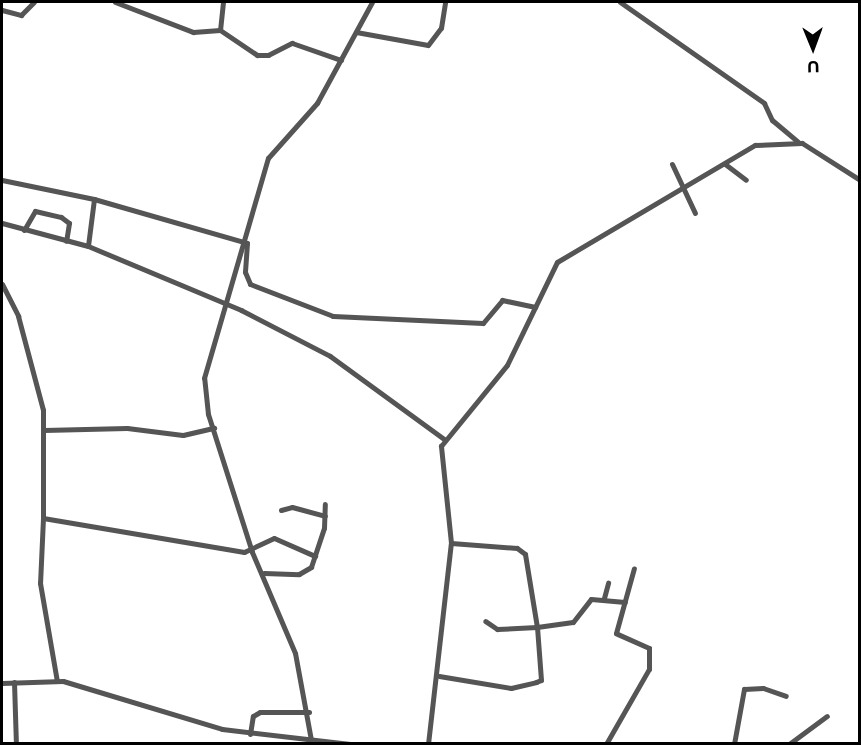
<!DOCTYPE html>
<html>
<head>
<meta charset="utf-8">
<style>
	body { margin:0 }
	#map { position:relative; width:861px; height:745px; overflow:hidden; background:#fff; font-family:Montserrat,sans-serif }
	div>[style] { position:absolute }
	.street>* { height:5px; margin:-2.5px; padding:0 2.5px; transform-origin:2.5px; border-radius:2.5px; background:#555 }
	span { translate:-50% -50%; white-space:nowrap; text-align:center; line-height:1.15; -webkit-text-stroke:6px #fff; paint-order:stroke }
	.frame { position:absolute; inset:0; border:3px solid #000; pointer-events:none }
	.north { position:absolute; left:783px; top:18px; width:60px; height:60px; -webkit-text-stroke:4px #fff; paint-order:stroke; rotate:179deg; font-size:16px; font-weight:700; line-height:24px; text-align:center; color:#000 }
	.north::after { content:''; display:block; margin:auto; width:21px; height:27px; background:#000; clip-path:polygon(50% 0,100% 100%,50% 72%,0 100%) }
</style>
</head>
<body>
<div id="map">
	<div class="street">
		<div style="left:115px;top:2px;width:84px;rotate:21deg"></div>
		<div style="left:193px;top:32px;width:27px;rotate:-4deg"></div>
		<div style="left:223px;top:2px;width:28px;rotate:96deg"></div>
		<div style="left:220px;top:30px;width:45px;rotate:34deg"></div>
		<div style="left:257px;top:55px;width:11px"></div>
		<div style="left:268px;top:55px;width:27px;rotate:-27deg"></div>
		<div style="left:292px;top:43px;width:52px;rotate:19.1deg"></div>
		<div style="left:620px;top:2px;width:176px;rotate:35deg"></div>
		<div style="left:764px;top:103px;width:19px;rotate:65deg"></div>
		<div style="left:772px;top:120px;width:34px;rotate:40deg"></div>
		<div style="left:2px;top:10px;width:20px;rotate:15deg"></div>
		<div style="left:21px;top:15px;width:18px;rotate:-45deg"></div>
		<div style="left:356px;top:32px;width:73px;rotate:10.2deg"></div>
		<div style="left:428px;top:45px;width:21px;rotate:-53deg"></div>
		<div style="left:441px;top:28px;width:26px;rotate:-81deg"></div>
		<div style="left:672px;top:164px;width:54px;rotate:64.9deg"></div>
		<div style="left:725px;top:164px;width:26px;rotate:37deg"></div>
		<div style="left:2px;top:180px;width:94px;rotate:11.7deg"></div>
		<div style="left:94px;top:199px;width:47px;rotate:97.3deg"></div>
		<div style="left:94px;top:199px;width:159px;rotate:16deg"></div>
		<div style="left:247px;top:243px;width:29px;rotate:94deg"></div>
		<div style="left:245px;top:272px;width:13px;rotate:67deg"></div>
		<div style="left:250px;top:284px;width:89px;rotate:21.1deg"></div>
		<div style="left:333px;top:316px;width:150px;rotate:2.7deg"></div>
		<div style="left:483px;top:323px;width:30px;rotate:-50deg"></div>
		<div style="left:502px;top:300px;width:34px;rotate:12deg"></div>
		<div style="left:2px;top:223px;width:89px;rotate:15deg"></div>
		<div style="left:88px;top:246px;width:166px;rotate:22.7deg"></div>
		<div style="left:241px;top:310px;width:100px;rotate:27.3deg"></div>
		<div style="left:330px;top:356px;width:141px;rotate:36.1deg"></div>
		<div style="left:24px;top:230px;width:22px;rotate:-60deg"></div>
		<div style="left:35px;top:211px;width:27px;rotate:13deg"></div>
		<div style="left:61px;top:217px;width:10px;rotate:37deg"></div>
		<div style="left:69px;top:223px;width:18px;rotate:99deg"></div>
		<div style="left:2px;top:284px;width:36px;rotate:63deg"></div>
		<div style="left:18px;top:316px;width:97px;rotate:75.1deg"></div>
		<div style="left:43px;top:410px;width:108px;rotate:90deg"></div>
		<div style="left:43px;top:518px;width:204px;rotate:9.6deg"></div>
		<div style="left:244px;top:552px;width:33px;rotate:-25deg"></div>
		<div style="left:274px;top:538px;width:45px;rotate:23.7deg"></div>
		<div style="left:44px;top:430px;width:83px;rotate:-1.4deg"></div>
		<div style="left:127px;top:428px;width:56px;rotate:7.1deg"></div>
		<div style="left:183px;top:435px;width:32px;rotate:-13deg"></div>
		<div style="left:281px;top:510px;width:11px;rotate:-15deg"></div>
		<div style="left:292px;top:507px;width:34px;rotate:15deg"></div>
		<div style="left:43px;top:518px;width:65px;rotate:92.6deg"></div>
		<div style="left:40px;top:583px;width:99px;rotate:80.2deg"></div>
		<div style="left:451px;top:543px;width:66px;rotate:4.3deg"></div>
		<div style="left:517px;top:548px;width:10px;rotate:37deg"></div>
		<div style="left:525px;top:554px;width:74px;rotate:80.7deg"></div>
		<div style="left:537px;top:627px;width:40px;rotate:177.1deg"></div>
		<div style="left:497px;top:629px;width:14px;rotate:-146deg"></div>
		<div style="left:264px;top:573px;width:35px;rotate:2deg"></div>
		<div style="left:299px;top:574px;width:14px;rotate:-30deg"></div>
		<div style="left:311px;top:567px;width:41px;rotate:-71.6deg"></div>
		<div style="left:324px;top:528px;width:24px;rotate:-88deg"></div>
		<div style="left:604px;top:598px;width:16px;rotate:-75deg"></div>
		<div style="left:439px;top:676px;width:73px;rotate:9.5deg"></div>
		<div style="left:511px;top:688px;width:26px;rotate:-13deg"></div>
		<div style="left:536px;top:682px;width:5px;rotate:-22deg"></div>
		<div style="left:541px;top:680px;width:53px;rotate:-94.3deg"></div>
		<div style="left:537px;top:627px;width:36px;rotate:-8deg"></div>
		<div style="left:573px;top:622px;width:29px;rotate:-52deg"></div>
		<div style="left:591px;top:599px;width:34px;rotate:5deg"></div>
		<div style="left:14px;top:682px;width:62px;rotate:88.2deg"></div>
		<div style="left:2px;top:683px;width:61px;rotate:-1.9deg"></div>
		<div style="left:63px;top:681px;width:166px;rotate:16.8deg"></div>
		<div style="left:222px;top:729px;width:129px;rotate:6.7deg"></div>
		<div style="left:250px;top:734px;width:18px;rotate:-81deg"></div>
		<div style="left:253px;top:716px;width:8px;rotate:-30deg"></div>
		<div style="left:260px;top:712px;width:49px"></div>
		<div style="left:311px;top:740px;width:88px;rotate:-100.4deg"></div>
		<div style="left:295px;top:653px;width:110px;rotate:-113.1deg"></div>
		<div style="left:252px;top:552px;width:145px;rotate:-107.7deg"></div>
		<div style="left:208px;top:414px;width:36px;rotate:-96deg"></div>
		<div style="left:204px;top:378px;width:229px;rotate:-73.8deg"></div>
		<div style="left:268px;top:158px;width:74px;rotate:-48.3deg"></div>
		<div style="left:317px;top:103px;width:115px;rotate:-61.4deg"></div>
		<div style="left:428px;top:744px;width:202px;rotate:-83.5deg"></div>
		<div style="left:451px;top:543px;width:98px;rotate:-95.9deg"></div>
		<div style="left:441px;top:446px;width:104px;rotate:-50.8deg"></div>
		<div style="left:507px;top:365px;width:114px;rotate:-64.1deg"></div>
		<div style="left:557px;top:262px;width:230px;rotate:-30.6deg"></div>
		<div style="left:755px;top:145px;width:47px;rotate:-2.4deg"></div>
		<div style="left:802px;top:143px;width:69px;rotate:32.5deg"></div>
		<div style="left:606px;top:744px;width:86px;rotate:-60.2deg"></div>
		<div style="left:649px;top:669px;width:21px;rotate:-90deg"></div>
		<div style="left:649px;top:648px;width:36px;rotate:-156deg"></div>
		<div style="left:616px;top:633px;width:67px;rotate:-74.5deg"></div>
		<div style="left:734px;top:744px;width:56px;rotate:-79.7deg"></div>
		<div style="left:744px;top:689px;width:19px;rotate:-3deg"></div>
		<div style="left:763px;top:688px;width:24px;rotate:19deg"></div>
		<div style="left:789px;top:744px;width:47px;rotate:-36.4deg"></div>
	</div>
	<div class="frame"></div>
	<div class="north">U</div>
</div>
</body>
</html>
